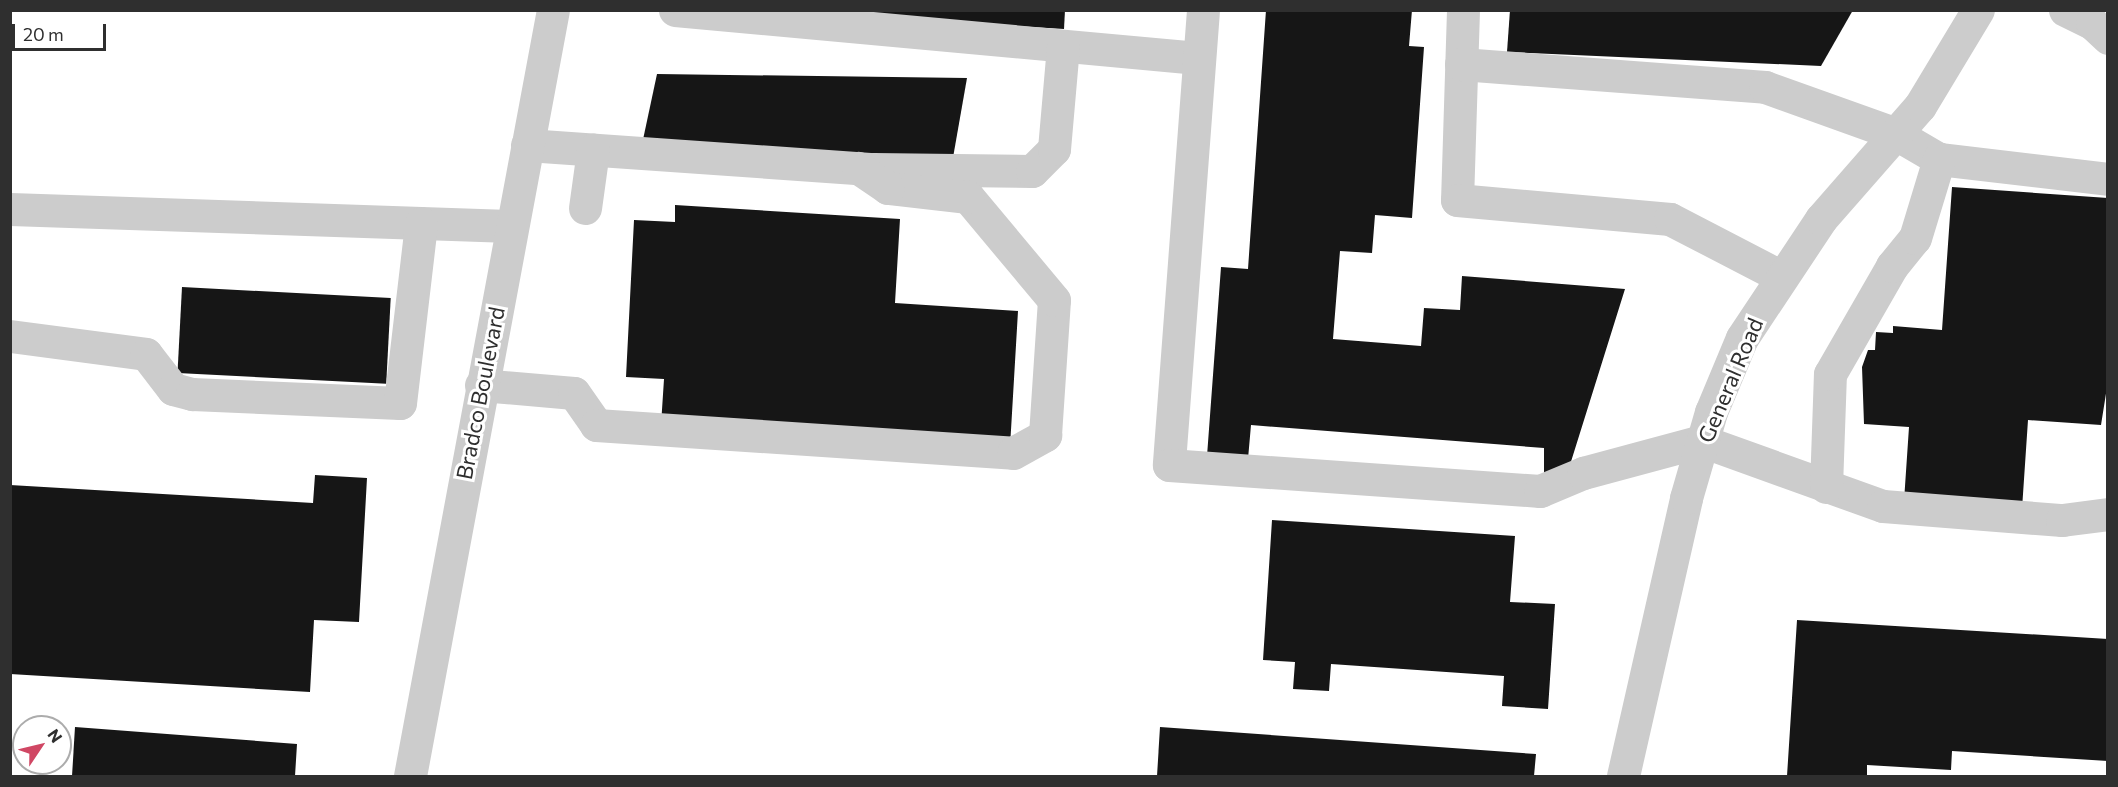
<!DOCTYPE html>
<html>
<head>
<meta charset="utf-8">
<style>
	body { margin:0 }
	#map { position:relative; width:2118px; height:787px; overflow:hidden; background:#fff; font-family:Commissioner,sans-serif }
	div>[style] { position:absolute }
	.building>* { inset:0; background:#161616; transform-origin:0 0 }
	.minor>* { height:33px; margin:-16.5px; padding:0 16.5px; transform-origin:16.5px; border-radius:16.5px; background:#ccc }
	span { translate:-50% -50%; white-space:nowrap; text-align:center; line-height:1.15; -webkit-text-stroke:6px #fff; paint-order:stroke }
	.street-label { font-size:22px; color:#2f2f2f }
	.frame { position:absolute; inset:0; border:12px solid #2f2f2f; pointer-events:none }
	.north { position:absolute; left:12px; top:715px; width:60px; height:60px; box-sizing:border-box; background:#fff; border:2px solid #acacac; border-radius:50%; rotate:55deg; font-size:16px; font-weight:700; line-height:24px; text-align:center; color:#2f2f2f }
	.north::after { content:''; display:block; margin:auto; width:21px; height:27px; background:#d04764; clip-path:polygon(50% 0,100% 100%,50% 72%,0 100%) }
	.scale { position:absolute; left:12px; top:24px; width:94px; height:27px; box-sizing:border-box; border:3px solid #2f2f2f; border-top:0; padding-left:8px; font-size:18px; line-height:21px; white-space:nowrap; color:#2f2f2f; -webkit-text-stroke:4px #fff; paint-order:stroke }
</style>
</head>
<body>
<div id="map">
	<div class="building">
		<div style="clip-path:polygon(757px 10px,1065px 10px,1064px 29px)"></div>
		<div style="clip-path:polygon(1266px 10px,1412px 10px,1409px 46px,1424px 47px,1412px 218px,1375px 215px,1372px 253px,1340px 251px,1333px 339px,1421px 346px,1424px 308px,1460px 310px,1462px 276px,1625px 289px,1569px 468px,1544px 474px,1544px 448px,1251px 425px,1248px 459px,1207px 456px,1221px 267px,1248px 269px)"></div>
		<div style="clip-path:polygon(1510px 10px,1853px 10px,1821px 66px,1507px 52px)"></div>
		<div style="clip-path:polygon(657px 74px,967px 78px,951px 169px,641px 149px)"></div>
		<div style="clip-path:polygon(1952px 187px,2108px 198px,2108px 381px,2101px 425px,2028px 420px,2022px 509px,1904px 501px,1909px 427px,1864px 424px,1862px 367px,1868px 350px,1875px 350px,1876px 332px,1893px 333px,1893px 326px,1942px 330px)"></div>
		<div style="clip-path:polygon(675px 205px,900px 219px,895px 303px,1018px 311px,1010px 447px,661px 425px,664px 379px,626px 377px,634px 220px,675px 222px)"></div>
		<div style="left:182px;top:287px;width:209px;height:86px;rotate:3deg"></div>
		<div style="clip-path:polygon(315px 475px,367px 478px,359px 622px,314px 620px,310px 692px,10px 674px,10px 485px,313px 503px)"></div>
		<div style="clip-path:polygon(1272px 520px,1515px 536px,1510px 602px,1555px 604px,1548px 709px,1502px 706px,1504px 676px,1331px 664px,1329px 691px,1293px 689px,1295px 662px,1263px 660px)"></div>
		<div style="clip-path:polygon(1797px 620px,2108px 639px,2108px 761px,1952px 751px,1951px 770px,1867px 765px,1867px 776px,1787px 776px)"></div>
		<div style="clip-path:polygon(75px 727px,297px 744px,295px 776px,72px 776px)"></div>
		<div style="clip-path:polygon(1160px 727px,1536px 754px,1534px 776px,1157px 776px)"></div>
	</div>
	<div class="minor">
		<div style="left:675px;top:10px;width:525px;rotate:5.24deg"></div>
		<div style="left:1203px;top:10px;width:456px;rotate:94.3deg"></div>
		<div style="left:1169px;top:465px;width:372px;rotate:4deg"></div>
		<div style="left:1540px;top:491px;width:47px;rotate:-22.7deg"></div>
		<div style="left:1583px;top:473px;width:123px;rotate:-15.1deg"></div>
		<div style="left:1702px;top:441px;width:192px;rotate:19.8deg"></div>
		<div style="left:1883px;top:506px;width:180px;rotate:4.5deg"></div>
		<div style="left:2062px;top:520px;width:46px;rotate:-7.4deg"></div>
		<div style="left:1463px;top:10px;width:190px;rotate:91.8deg"></div>
		<div style="left:1457px;top:200px;width:214px;rotate:5.1deg"></div>
		<div style="left:1670px;top:219px;width:124px;rotate:27.4deg"></div>
		<div style="left:2065px;top:10px;width:30px;rotate:26deg"></div>
		<div style="left:2092px;top:23px;width:22px;rotate:43deg"></div>
		<div style="left:1461px;top:64px;width:305px;rotate:4.3deg"></div>
		<div style="left:1765px;top:87px;width:139px;rotate:19.7deg"></div>
		<div style="left:1896px;top:134px;width:50px;rotate:30.2deg"></div>
		<div style="left:1939px;top:159px;width:170px;rotate:6.7deg"></div>
		<div style="left:527px;top:145px;width:347px;rotate:4deg"></div>
		<div style="left:873px;top:169px;width:159px;rotate:0.7deg"></div>
		<div style="left:1032px;top:171px;width:31px;rotate:-45deg"></div>
		<div style="left:1054px;top:149px;width:103px;rotate:-85deg"></div>
		<div style="left:585px;top:208px;width:59px;rotate:-82.1deg"></div>
		<div style="left:10px;top:209px;width:501px;rotate:1.94deg"></div>
		<div style="left:10px;top:336px;width:137px;rotate:7.5deg"></div>
		<div style="left:146px;top:354px;width:44px;rotate:52.4deg"></div>
		<div style="left:173px;top:389px;width:20px;rotate:15deg"></div>
		<div style="left:192px;top:394px;width:208px;rotate:2.5deg"></div>
		<div style="left:400px;top:403px;width:181px;rotate:-83.3deg"></div>
		<div style="left:481px;top:385px;width:93px;rotate:4.9deg"></div>
		<div style="left:574px;top:393px;width:39px;rotate:55deg"></div>
		<div style="left:596px;top:425px;width:418px;rotate:3.8deg"></div>
		<div style="left:1013px;top:453px;width:37px;rotate:-29deg"></div>
		<div style="left:1045px;top:435px;width:135px;rotate:-86.2deg"></div>
		<div style="left:1054px;top:300px;width:134px;rotate:-129.9deg"></div>
		<div style="left:968px;top:197px;width:81px;rotate:-173.6deg"></div>
		<div style="left:888px;top:188px;width:36px;rotate:-146deg"></div>
		<div style="left:1826px;top:487px;width:113px;rotate:-88deg"></div>
		<div style="left:1830px;top:374px;width:125px;rotate:-60.1deg"></div>
		<div style="left:1892px;top:266px;width:36px;rotate:-51deg"></div>
		<div style="left:1915px;top:238px;width:83px;rotate:-73.1deg"></div>
		<div style="left:410px;top:776px;width:779px;rotate:-79.43deg"></div>
		<div style="left:1623px;top:776px;width:285px;rotate:-77.2deg"></div>
		<div style="left:1686px;top:498px;width:90px;rotate:-73.8deg"></div>
		<div style="left:1711px;top:412px;width:80px;rotate:-67.3deg"></div>
		<div style="left:1742px;top:338px;width:143px;rotate:-56.4deg"></div>
		<div style="left:1821px;top:219px;width:150px;rotate:-48.8deg"></div>
		<div style="left:1920px;top:106px;width:112px;rotate:-58.9deg"></div>
	</div>
	<div class="street-label">
		<span style="left:1730px;top:380px;rotate:-67deg">General Road</span>
		<span style="left:480px;top:393px;rotate:-79deg">Bradco Boulevard</span>
	</div>
	<div class="frame"></div>
	<div class="north">N</div>
	<div class="scale">20 m</div>
</div>
</body>
</html>
